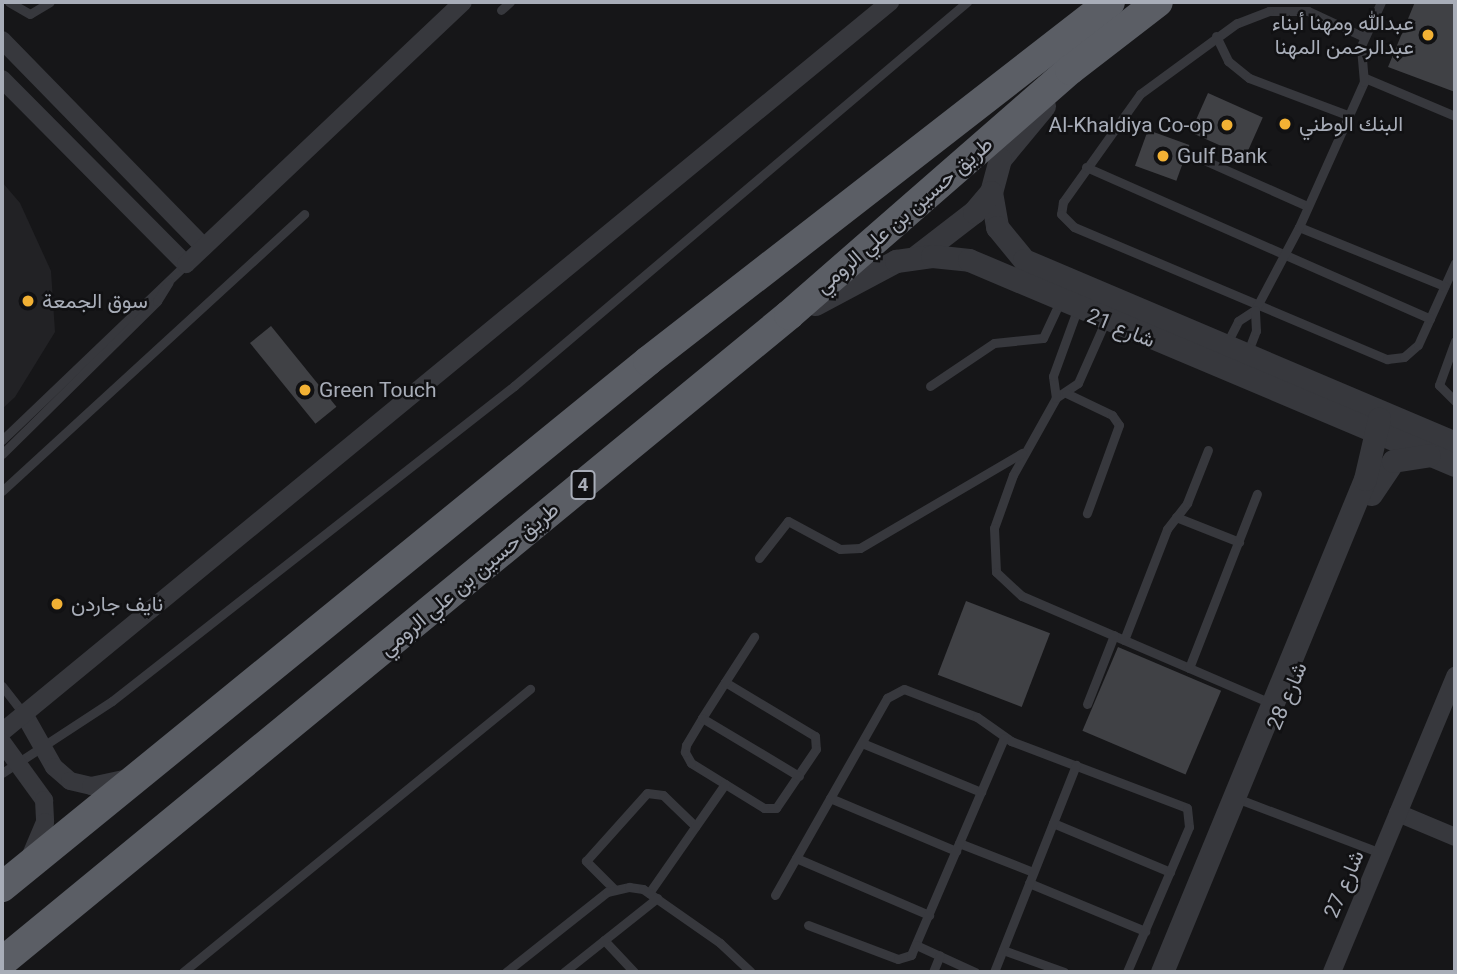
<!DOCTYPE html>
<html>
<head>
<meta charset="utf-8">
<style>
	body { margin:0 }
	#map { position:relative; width:1457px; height:974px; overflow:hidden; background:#161618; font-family:Roboto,Vazirmatn,sans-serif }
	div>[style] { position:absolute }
	.built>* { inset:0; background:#222225 }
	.building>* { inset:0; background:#404145; transform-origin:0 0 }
	.service>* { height:9px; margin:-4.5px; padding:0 4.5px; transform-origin:4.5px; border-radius:4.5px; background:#37383d }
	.minor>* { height:18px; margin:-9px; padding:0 9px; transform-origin:9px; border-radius:9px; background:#37383d }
	.tertiary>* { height:23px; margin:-11.5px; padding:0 11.5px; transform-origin:11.5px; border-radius:11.5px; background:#37383d }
	.trunk>* { height:30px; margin:-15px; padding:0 15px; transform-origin:15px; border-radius:15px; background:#5b5e65 }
	.dots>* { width:19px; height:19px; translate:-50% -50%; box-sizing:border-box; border:4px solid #111113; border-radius:50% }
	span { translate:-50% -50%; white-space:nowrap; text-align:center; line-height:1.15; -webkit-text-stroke:5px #111113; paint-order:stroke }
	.shield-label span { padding:2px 5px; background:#111113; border:2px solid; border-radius:5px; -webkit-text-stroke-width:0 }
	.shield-label { font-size:19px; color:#a8adb8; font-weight:700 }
	.poi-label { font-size:21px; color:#a8adb8 }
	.right { translate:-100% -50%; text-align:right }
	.left { translate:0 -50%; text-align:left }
	.street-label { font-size:21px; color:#a8adb8 }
	.frame { position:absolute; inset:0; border:4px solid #a8adb8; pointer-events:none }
</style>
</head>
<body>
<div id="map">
	<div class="built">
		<div style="clip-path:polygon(2px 182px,20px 203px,51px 271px,55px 332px,15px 397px,2px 409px)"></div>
	</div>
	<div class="building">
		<div style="clip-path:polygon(1415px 2px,1455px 2px,1455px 92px,1388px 67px)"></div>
		<div style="left:1208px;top:93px;width:60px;height:43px;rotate:24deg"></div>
		<div style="left:1148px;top:130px;width:44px;height:38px;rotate:20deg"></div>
		<div style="left:271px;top:326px;width:104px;height:27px;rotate:51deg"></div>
		<div style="left:966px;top:601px;width:90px;height:79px;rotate:21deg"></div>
		<div style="left:1118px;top:647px;width:112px;height:91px;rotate:23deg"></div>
	</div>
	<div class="service">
		<div style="left:9px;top:2px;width:24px;rotate:30deg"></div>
		<div style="left:30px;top:14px;width:23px;rotate:-31deg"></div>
		<div style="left:501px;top:10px;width:12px;rotate:-42deg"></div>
		<div style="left:1216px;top:36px;width:28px;rotate:64deg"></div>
		<div style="left:1228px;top:61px;width:27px;rotate:39deg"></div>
		<div style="left:1249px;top:78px;width:103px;rotate:20.6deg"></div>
		<div style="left:1364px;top:37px;width:62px;rotate:-155.1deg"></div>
		<div style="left:1308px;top:11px;width:39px;rotate:180deg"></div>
		<div style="left:1269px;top:11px;width:34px;rotate:159deg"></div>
		<div style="left:1237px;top:23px;width:120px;rotate:143.8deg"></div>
		<div style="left:1140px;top:94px;width:133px;rotate:125.5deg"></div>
		<div style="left:1063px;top:202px;width:12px;rotate:99deg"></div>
		<div style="left:1061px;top:214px;width:18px;rotate:45deg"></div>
		<div style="left:1074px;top:227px;width:340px;rotate:22.9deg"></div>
		<div style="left:1387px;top:359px;width:17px;rotate:-7deg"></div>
		<div style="left:1404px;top:357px;width:18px;rotate:-41deg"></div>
		<div style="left:1418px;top:345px;width:90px;rotate:-65.7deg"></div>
		<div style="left:1365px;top:78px;width:98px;rotate:22.9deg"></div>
		<div style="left:1206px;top:161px;width:111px;rotate:24deg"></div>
		<div style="left:1086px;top:167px;width:376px;rotate:23.8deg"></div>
		<div style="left:1299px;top:227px;width:157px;rotate:22.1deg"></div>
		<div style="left:1105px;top:322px;width:67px;rotate:113.9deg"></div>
		<div style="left:1078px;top:383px;width:27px;rotate:146deg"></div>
		<div style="left:1056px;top:398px;width:88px;rotate:119.2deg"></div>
		<div style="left:1013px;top:475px;width:56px;rotate:109.7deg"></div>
		<div style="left:994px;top:528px;width:44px;rotate:87.4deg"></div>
		<div style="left:996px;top:572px;width:35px;rotate:43deg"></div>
		<div style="left:1022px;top:596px;width:271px;rotate:23.3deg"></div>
		<div style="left:1455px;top:341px;width:47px;rotate:110deg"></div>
		<div style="left:1439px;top:385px;width:23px;rotate:45deg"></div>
		<div style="left:1226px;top:345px;width:27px;rotate:-63deg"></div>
		<div style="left:1238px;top:321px;width:20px;rotate:-33deg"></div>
		<div style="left:1255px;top:310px;width:94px;rotate:-62.1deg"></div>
		<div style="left:1299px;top:227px;width:159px;rotate:-65.9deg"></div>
		<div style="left:1364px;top:82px;width:36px;rotate:-95deg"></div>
		<div style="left:1361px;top:46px;width:48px;rotate:-65.6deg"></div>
		<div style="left:1247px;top:354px;width:25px;rotate:-69deg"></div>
		<div style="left:1256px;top:331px;width:21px;rotate:-93deg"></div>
		<div style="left:930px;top:386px;width:77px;rotate:-33.9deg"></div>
		<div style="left:994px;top:343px;width:49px;rotate:-5.8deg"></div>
		<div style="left:1043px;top:338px;width:40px;rotate:-65deg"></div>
		<div style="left:1066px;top:393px;width:51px;rotate:25.6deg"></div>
		<div style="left:1112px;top:415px;width:12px;rotate:55deg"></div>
		<div style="left:1119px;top:425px;width:94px;rotate:110deg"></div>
		<div style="left:1056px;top:398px;width:22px;rotate:-98deg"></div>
		<div style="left:1053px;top:376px;width:70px;rotate:-70deg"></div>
		<div style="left:2px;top:440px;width:255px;rotate:-43.7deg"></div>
		<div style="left:2px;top:454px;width:218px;rotate:-44.6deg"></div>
		<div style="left:157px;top:301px;width:22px;rotate:-58deg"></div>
		<div style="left:2px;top:491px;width:410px;rotate:-42.5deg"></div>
		<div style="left:1176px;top:517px;width:68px;rotate:21.6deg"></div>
		<div style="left:759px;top:558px;width:47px;rotate:-51.9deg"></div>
		<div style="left:788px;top:521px;width:59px;rotate:28.3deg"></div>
		<div style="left:840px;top:549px;width:20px;rotate:-3deg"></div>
		<div style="left:860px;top:548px;width:188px;rotate:-30.4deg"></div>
		<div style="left:1124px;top:640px;width:119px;rotate:-68.8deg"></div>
		<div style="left:1167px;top:529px;width:33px;rotate:-52deg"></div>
		<div style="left:1187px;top:503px;width:57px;rotate:-68.4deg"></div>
		<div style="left:1189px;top:668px;width:187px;rotate:-68.7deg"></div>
		<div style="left:725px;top:682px;width:105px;rotate:31deg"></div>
		<div style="left:815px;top:736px;width:13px;rotate:86deg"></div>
		<div style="left:816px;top:749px;width:71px;rotate:124.1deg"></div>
		<div style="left:776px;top:808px;width:12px;rotate:180deg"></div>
		<div style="left:764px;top:808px;width:86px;rotate:-148.3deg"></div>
		<div style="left:691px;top:763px;width:13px;rotate:-119deg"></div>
		<div style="left:685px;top:752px;width:7px;rotate:-82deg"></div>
		<div style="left:686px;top:745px;width:31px;rotate:-59deg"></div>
		<div style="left:702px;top:718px;width:43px;rotate:-57.4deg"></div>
		<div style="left:725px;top:682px;width:54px;rotate:-57.2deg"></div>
		<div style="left:2px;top:686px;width:36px;rotate:52deg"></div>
		<div style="left:1087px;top:704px;width:74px;rotate:-68.6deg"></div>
		<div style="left:702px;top:718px;width:113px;rotate:30.9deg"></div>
		<div style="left:862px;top:743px;width:129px;rotate:22.4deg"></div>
		<div style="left:2px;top:773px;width:131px;rotate:-33.2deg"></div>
		<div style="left:112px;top:701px;width:511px;rotate:-38.08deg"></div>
		<div style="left:514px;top:386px;width:594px;rotate:-40.29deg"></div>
		<div style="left:830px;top:798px;width:137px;rotate:22.8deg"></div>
		<div style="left:1244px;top:801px;width:147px;rotate:20.8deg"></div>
		<div style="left:1053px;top:823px;width:127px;rotate:22.7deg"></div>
		<div style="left:959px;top:843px;width:79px;rotate:21.4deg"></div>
		<div style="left:796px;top:858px;width:145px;rotate:23.2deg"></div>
		<div style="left:1029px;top:883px;width:126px;rotate:22.5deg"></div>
		<div style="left:614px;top:889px;width:40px;rotate:-135deg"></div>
		<div style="left:586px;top:861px;width:91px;rotate:-48.1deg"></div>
		<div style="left:647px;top:793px;width:16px;rotate:7deg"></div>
		<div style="left:663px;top:795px;width:45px;rotate:44.1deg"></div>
		<div style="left:649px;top:893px;width:133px;rotate:-55.1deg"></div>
		<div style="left:775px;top:895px;width:227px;rotate:-60.4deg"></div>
		<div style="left:887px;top:698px;width:19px;rotate:-28deg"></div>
		<div style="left:904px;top:689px;width:78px;rotate:21deg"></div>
		<div style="left:977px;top:717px;width:42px;rotate:35.2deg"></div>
		<div style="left:1011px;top:741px;width:188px;rotate:20.8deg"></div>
		<div style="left:1187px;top:808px;width:19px;rotate:84deg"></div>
		<div style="left:1189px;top:827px;width:158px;rotate:113.2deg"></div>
		<div style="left:808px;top:925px;width:96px;rotate:20.7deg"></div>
		<div style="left:898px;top:959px;width:14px;rotate:-17deg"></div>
		<div style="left:911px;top:955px;width:236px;rotate:-66.8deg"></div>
		<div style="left:604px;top:940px;width:44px;rotate:46.8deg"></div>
		<div style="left:916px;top:945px;width:65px;rotate:24.6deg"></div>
		<div style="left:1003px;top:950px;width:65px;rotate:19.8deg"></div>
		<div style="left:183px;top:972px;width:448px;rotate:-39.2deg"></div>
		<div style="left:506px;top:972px;width:129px;rotate:-38.4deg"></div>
		<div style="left:607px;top:892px;width:23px;rotate:-13deg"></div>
		<div style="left:629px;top:887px;width:14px;rotate:8deg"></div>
		<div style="left:643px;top:889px;width:94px;rotate:35deg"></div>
		<div style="left:720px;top:943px;width:42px;rotate:43.1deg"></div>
		<div style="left:564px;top:972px;width:119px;rotate:-38.5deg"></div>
		<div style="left:933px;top:972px;width:18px;rotate:-68deg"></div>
		<div style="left:994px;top:972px;width:223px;rotate:-68.4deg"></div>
	</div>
	<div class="minor">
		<div style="left:2px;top:40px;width:289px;rotate:45.7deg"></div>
		<div style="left:2px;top:79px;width:261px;rotate:45.2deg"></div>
		<div style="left:186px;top:264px;width:381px;rotate:-43.4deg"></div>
		<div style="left:24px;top:714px;width:61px;rotate:60.5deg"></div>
		<div style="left:54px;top:767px;width:21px;rotate:41deg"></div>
		<div style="left:70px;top:781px;width:22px;rotate:13deg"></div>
		<div style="left:91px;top:786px;width:38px;rotate:-12deg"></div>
		<div style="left:2px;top:732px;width:1150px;rotate:-39.42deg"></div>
		<div style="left:2px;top:742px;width:72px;rotate:54.1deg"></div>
		<div style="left:44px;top:800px;width:22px;rotate:87deg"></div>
		<div style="left:45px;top:822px;width:38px;rotate:113deg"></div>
		<div style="left:1398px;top:813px;width:62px;rotate:22.8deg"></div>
		<div style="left:1332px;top:972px;width:321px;rotate:-67.4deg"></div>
	</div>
	<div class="tertiary">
		<div style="left:1044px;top:106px;width:69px;rotate:129.7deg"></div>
		<div style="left:1000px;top:159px;width:34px;rotate:105deg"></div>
		<div style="left:991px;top:192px;width:36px;rotate:80deg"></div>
		<div style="left:997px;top:227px;width:43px;rotate:50.7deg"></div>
		<div style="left:1024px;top:260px;width:468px;rotate:23deg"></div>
		<div style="left:914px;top:258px;width:76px;rotate:-37.5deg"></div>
		<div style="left:974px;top:212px;width:26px;rotate:-50deg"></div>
		<div style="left:815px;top:304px;width:92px;rotate:-28deg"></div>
		<div style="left:896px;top:261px;width:36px;rotate:-8deg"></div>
		<div style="left:932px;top:256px;width:37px;rotate:6deg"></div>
		<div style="left:969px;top:260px;width:527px;rotate:22.87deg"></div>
		<div style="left:1371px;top:494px;width:40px;rotate:-56deg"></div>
		<div style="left:1393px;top:461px;width:36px;rotate:-9deg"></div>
		<div style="left:1162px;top:972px;width:533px;rotate:-67.62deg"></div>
		<div style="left:1365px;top:479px;width:62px;rotate:-76.9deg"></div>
	</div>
	<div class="trunk">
		<div style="left:2px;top:887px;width:833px;rotate:-39.15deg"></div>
		<div style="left:648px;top:361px;width:585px;rotate:-37.85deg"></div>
		<div style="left:2px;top:962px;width:1019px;rotate:-39.42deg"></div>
		<div style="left:789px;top:315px;width:373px;rotate:-41.1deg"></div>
		<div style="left:1070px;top:70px;width:111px;rotate:-37.7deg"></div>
	</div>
	<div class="dots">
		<div style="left:1428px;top:35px;background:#f2b134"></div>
		<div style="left:1285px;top:124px;background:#f2b134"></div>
		<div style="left:1227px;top:125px;background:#f2b134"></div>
		<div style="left:1163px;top:156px;background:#f2b134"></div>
		<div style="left:28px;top:301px;background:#f2b134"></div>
		<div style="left:305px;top:390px;background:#f2b134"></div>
		<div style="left:57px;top:604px;background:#f2b134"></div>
	</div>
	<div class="shield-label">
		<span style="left:583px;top:485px">4</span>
	</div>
	<div class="poi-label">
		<span class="right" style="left:1414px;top:35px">عبدالله ومهنا أبناء<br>عبدالرحمن المهنا</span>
		<span class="left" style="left:1299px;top:124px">البنك الوطني</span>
		<span class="right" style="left:1213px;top:125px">Al-Khaldiya Co-op</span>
		<span class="left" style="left:1177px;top:156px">Gulf Bank</span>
		<span class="left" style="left:42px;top:301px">سوق الجمعة</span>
		<span class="left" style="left:319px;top:390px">Green Touch</span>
		<span class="left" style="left:71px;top:604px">نايف جاردن</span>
	</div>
	<div class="street-label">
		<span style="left:904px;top:215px;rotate:-41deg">طريق حسين بن علي الرومي</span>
		<span style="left:1121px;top:328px;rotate:22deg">شارع 21</span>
		<span style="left:469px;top:579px;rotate:-40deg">طريق حسين بن علي الرومي</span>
		<span style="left:1287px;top:696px;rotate:-67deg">شارع 28</span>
		<span style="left:1344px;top:884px;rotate:-67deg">شارع 27</span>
	</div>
	<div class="frame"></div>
</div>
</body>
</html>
